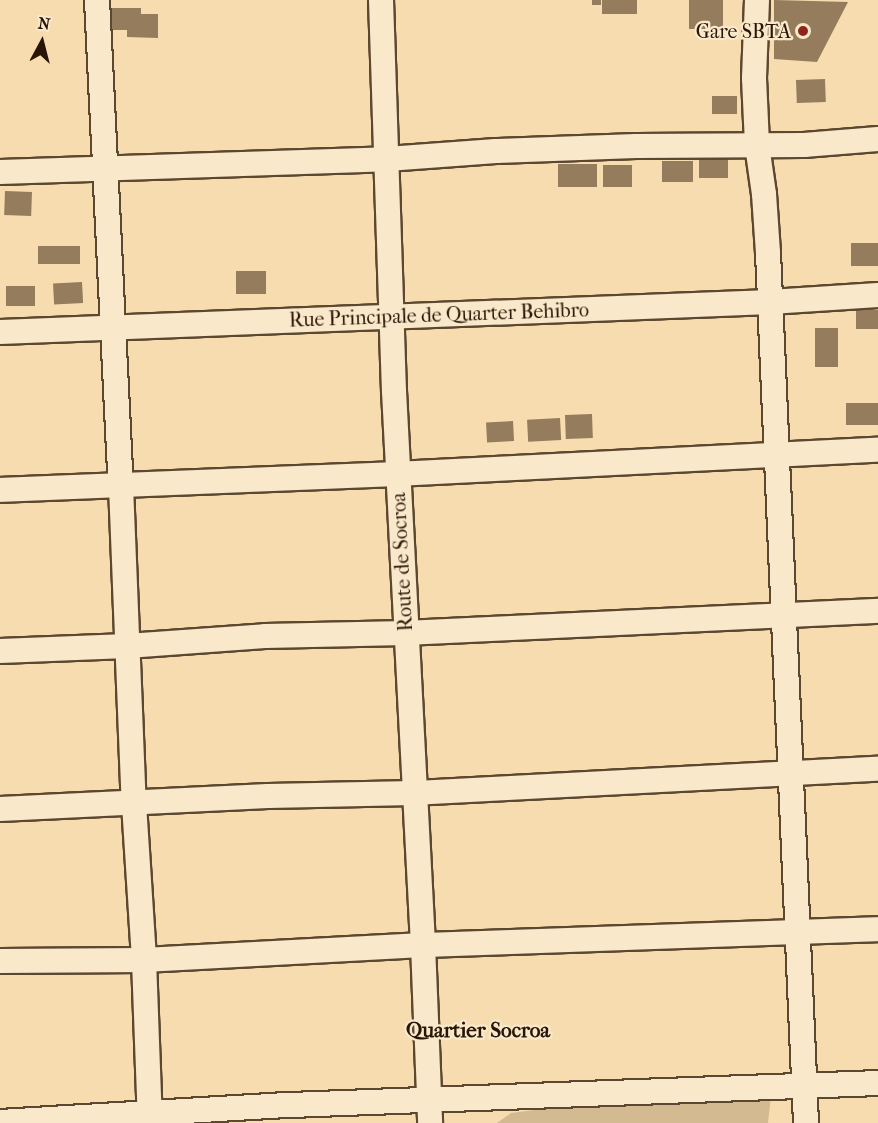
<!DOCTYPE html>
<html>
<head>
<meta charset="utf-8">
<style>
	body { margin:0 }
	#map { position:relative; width:878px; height:1123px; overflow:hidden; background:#f6dcae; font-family:"IM FELL French Canon",serif }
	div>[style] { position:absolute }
	.green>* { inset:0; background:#d3ba91 }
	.building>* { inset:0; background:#947c5d; transform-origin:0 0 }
	.roads { filter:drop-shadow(2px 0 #5c4730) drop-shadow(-2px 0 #5c4730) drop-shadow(0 2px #5c4730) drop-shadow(0 -2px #5c4730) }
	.minor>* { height:24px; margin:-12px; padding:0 12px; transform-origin:12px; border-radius:12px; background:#f9e8ca }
	.dots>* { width:16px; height:16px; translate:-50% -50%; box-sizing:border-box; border:3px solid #f9e8ca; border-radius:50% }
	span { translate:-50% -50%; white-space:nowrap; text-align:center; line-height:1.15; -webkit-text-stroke:4.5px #f9e8ca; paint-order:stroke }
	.poi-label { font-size:20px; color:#291506 }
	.right { translate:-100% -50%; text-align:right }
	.street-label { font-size:20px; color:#291506 }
	.neighbourhood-label { font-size:21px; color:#291506; font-weight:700 }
	.north { position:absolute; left:12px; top:12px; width:60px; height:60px; -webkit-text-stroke:4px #f9e8ca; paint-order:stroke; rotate:7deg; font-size:16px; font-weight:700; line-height:24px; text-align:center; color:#291506 }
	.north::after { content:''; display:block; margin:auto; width:21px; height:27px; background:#291506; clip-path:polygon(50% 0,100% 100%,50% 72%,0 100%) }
</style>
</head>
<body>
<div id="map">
	<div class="green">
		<div style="clip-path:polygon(771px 1096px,768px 1123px,497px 1123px,511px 1113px,612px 1100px)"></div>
	</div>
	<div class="building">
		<div style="left:592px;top:0;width:9px;height:5px"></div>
		<div style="left:602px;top:0;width:35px;height:14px"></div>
		<div style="left:689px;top:0;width:34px;height:29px"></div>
		<div style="clip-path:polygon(774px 0,848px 2px,817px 62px,774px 59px)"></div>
		<div style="clip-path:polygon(111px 8px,141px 8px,141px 14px,158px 14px,158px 38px,127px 37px,127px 30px,111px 30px)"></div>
		<div style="left:825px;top:79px;width:23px;height:29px;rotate:88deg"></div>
		<div style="left:712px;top:96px;width:25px;height:18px"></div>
		<div style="left:728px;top:158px;width:20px;height:29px;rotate:90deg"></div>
		<div style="left:693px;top:161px;width:21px;height:31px;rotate:90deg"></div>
		<div style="left:558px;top:164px;width:39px;height:23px"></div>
		<div style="left:603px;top:165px;width:29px;height:22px"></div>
		<div style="left:5px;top:191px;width:27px;height:24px;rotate:2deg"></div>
		<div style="left:878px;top:243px;width:23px;height:27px;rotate:90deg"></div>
		<div style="left:80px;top:246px;width:18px;height:42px;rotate:90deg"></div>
		<div style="left:266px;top:271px;width:23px;height:30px;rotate:90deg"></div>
		<div style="left:82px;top:282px;width:21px;height:29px;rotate:87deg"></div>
		<div style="left:6px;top:286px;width:29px;height:20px"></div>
		<div style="left:878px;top:310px;width:19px;height:22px;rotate:90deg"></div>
		<div style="left:815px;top:328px;width:23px;height:39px"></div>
		<div style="left:878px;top:403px;width:22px;height:32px;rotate:90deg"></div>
		<div style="left:592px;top:414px;width:24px;height:27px;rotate:88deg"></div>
		<div style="left:560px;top:418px;width:22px;height:33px;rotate:87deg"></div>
		<div style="left:513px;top:421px;width:20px;height:27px;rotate:87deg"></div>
	</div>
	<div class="roads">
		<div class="minor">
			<div style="left:97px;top:0;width:487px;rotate:87.2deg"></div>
			<div style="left:121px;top:486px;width:318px;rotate:87.7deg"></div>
			<div style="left:134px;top:804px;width:156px;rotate:86.3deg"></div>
			<div style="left:144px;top:960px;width:279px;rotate:-3.1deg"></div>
			<div style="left:423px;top:945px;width:455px;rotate:-2deg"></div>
			<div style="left:381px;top:0;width:391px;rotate:88.1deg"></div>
			<div style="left:394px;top:391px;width:555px;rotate:87deg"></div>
			<div style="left:423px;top:945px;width:178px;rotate:87.7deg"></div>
			<div style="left:757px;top:0;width:78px;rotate:92.2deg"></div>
			<div style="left:754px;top:78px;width:67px;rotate:87.4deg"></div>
			<div style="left:757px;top:145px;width:49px;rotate:81.9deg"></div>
			<div style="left:764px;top:194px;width:59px;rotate:86.1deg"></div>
			<div style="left:768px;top:253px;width:871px;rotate:87.5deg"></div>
			<div style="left:0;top:172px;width:387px;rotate:-1.9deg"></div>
			<div style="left:387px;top:159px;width:109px;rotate:-4.2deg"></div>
			<div style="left:496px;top:151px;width:140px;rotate:-2deg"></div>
			<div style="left:636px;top:146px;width:168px;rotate:-0.3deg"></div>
			<div style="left:804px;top:145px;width:74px;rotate:-4.6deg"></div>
			<div style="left:0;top:332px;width:771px;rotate:-2.23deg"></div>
			<div style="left:770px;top:302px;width:108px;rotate:-3.7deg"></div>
			<div style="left:0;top:490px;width:398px;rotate:-2.3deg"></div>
			<div style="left:398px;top:474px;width:481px;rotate:-2.9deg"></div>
			<div style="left:0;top:651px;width:127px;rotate:-2.3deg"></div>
			<div style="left:127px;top:646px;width:138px;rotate:-4.1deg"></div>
			<div style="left:265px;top:636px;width:141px;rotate:-1.2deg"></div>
			<div style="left:406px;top:633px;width:473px;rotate:-2.7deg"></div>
			<div style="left:0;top:809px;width:268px;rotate:-2.8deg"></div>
			<div style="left:268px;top:796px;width:146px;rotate:-1.2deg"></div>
			<div style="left:414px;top:793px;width:465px;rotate:-3deg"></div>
			<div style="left:0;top:961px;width:144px;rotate:-0.4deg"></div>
			<div style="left:144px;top:960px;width:163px;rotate:87.9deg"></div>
			<div style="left:0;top:1122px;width:290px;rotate:-3.4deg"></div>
			<div style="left:290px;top:1105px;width:588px;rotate:-2.14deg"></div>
		</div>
	</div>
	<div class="dots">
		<div style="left:803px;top:31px;background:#8f2418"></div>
	</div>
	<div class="poi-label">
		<span class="right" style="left:791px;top:31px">Gare SBTA</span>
	</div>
	<div class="street-label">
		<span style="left:439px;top:315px;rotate:-2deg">Rue Principale de Quarter Behibro</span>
		<span style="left:402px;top:562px;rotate:-93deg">Route de Socroa</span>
	</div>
	<div class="neighbourhood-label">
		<span style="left:478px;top:1030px">Quartier Socroa</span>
	</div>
	<div class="north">N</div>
</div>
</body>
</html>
